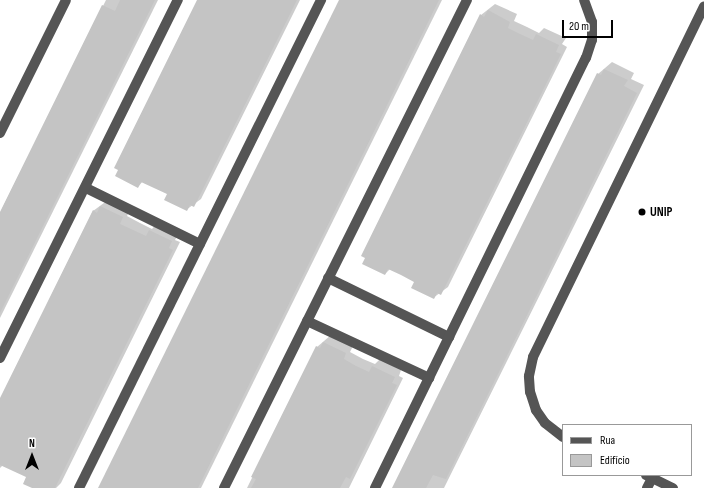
<!DOCTYPE html>
<html>
<head>
<meta charset="utf-8">
<style>
	body { margin:0 }
	#map { position:relative; width:704px; height:488px; overflow:hidden; background:#fff; font-family:"Sofia Sans Condensed",sans-serif }
	div>[style] { position:absolute }
	.shadow>* { inset:0; background:#0003 }
	.building>* { inset:0; background:#c4c4c4 }
	.minor>* { height:10px; margin:-5px; padding:0 5px; transform-origin:5px; border-radius:5px; background:#555 }
	.dots>* { width:11px; height:11px; translate:-50% -50%; box-sizing:border-box; border:2px solid #fff; border-radius:50% }
	span { translate:-50% -50%; white-space:nowrap; text-align:center; line-height:1.15; -webkit-text-stroke:3px #fff; paint-order:stroke }
	.poi-label { font-size:13px; color:#000; font-weight:700 }
	.left { translate:0 -50%; text-align:left }
	.legend { position:absolute; left:562px; top:424px; width:130px; height:52px; box-sizing:border-box; background:#fff; border:1px solid #999; margin:0; padding:5px 7px; list-style:none; font-size:12px; color:#000 }
	.legend li { display:flex; align-items:center; gap:8px; height:20px }
	.legend b { width:20px; border:1px solid #999 }
	.north { position:absolute; left:12px; top:436px; width:40px; height:40px; -webkit-text-stroke:3px #fff; paint-order:stroke; rotate:0deg; font-size:11px; font-weight:700; line-height:16px; text-align:center; color:#000 }
	.north::after { content:''; display:block; margin:auto; width:14px; height:18px; background:#000; clip-path:polygon(50% 0,100% 100%,50% 72%,0 100%) }
	.scale { position:absolute; left:562px; top:20px; width:51px; height:18px; box-sizing:border-box; border:2px solid #000; border-top:0; padding-left:5px; font-size:12px; line-height:14px; white-space:nowrap; color:#000; -webkit-text-stroke:3px #fff; paint-order:stroke }
</style>
</head>
<body>
<div id="map">
	<div class="shadow">
		<div style="clip-path:polygon(106px 0,158px 0,0 318px,0 213px)"></div>
		<div style="clip-path:polygon(198px 0,300px 0,201px 199px,186px 210px,168px 194px,143px 181px,138px 187px)"></div>
		<div style="clip-path:polygon(341px 0,442px 0,201px 488px,99px 488px)"></div>
		<div style="clip-path:polygon(495px 4px,517px 14px,514px 21px,527px 27px,539px 33px,544px 28px,566px 38px,562px 44px,567px 47px,448px 287px,433px 298px,415px 281px,390px 269px,385px 274px,481px 15px)"></div>
		<div style="clip-path:polygon(612px 62px,634px 73px,631px 79px,644px 85px,444px 488px,393px 488px,598px 74px)"></div>
		<div style="clip-path:polygon(108px 200px,130px 210px,127px 216px,140px 223px,152px 229px,157px 223px,178px 234px,175px 240px,180px 242px,61px 483px,56px 488px,34px 488px,28px 477px,3px 465px,0 468px,0 400px,93px 211px)"></div>
		<div style="clip-path:polygon(331px 335px,353px 346px,350px 352px,363px 359px,375px 364px,380px 359px,401px 370px,399px 376px,403px 378px,349px 488px,247px 488px,317px 347px)"></div>
	</div>
	<div class="building">
		<div style="clip-path:polygon(120px 0,155px 0,0 313px,0 212px,102px 5px,115px 11px)"></div>
		<div style="clip-path:polygon(197px 0,297px 0,194px 207px,190px 205px,187px 211px,164px 200px,167px 194px,141px 182px,138px 188px,115px 176px,118px 170px,114px 168px)"></div>
		<div style="clip-path:polygon(339px 0,439px 0,198px 488px,98px 488px)"></div>
		<div style="clip-path:polygon(488px 10px,510px 22px,508px 28px,520px 34px,533px 40px,536px 34px,559px 45px,556px 52px,561px 54px,441px 295px,437px 293px,434px 299px,411px 288px,414px 282px,401px 275px,388px 269px,385px 275px,362px 264px,365px 258px,361px 256px,480px 14px,484px 17px)"></div>
		<div style="clip-path:polygon(604px 69px,628px 80px,624px 86px,637px 93px,446px 479px,433px 475px,426px 488px,392px 488px,597px 73px,601px 75px)"></div>
		<div style="clip-path:polygon(100px 206px,123px 217px,120px 224px,146px 236px,149px 230px,172px 241px,169px 248px,173px 250px,55px 488px,32px 488px,23px 484px,26px 477px,0 465px,0 398px,93px 210px,97px 213px)"></div>
		<div style="clip-path:polygon(323px 342px,346px 353px,344px 359px,356px 366px,369px 372px,372px 366px,395px 377px,392px 383px,397px 385px,350px 479px,346px 477px,340px 488px,251px 488px,256px 479px,251px 477px,316px 346px,320px 348px)"></div>
	</div>
	<div class="minor">
		<div style="left:0;top:133px;width:148px;rotate:-63.6deg"></div>
		<div style="left:86px;top:188px;width:127px;rotate:26.2deg"></div>
		<div style="left:328px;top:278px;width:135px;rotate:26deg"></div>
		<div style="left:307px;top:321px;width:135px;rotate:25deg"></div>
		<div style="left:0;top:358px;width:400px;rotate:-63.6deg"></div>
		<div style="left:563px;top:437px;width:23px;rotate:-142deg"></div>
		<div style="left:545px;top:423px;width:16px;rotate:-125deg"></div>
		<div style="left:536px;top:410px;width:19px;rotate:-108deg"></div>
		<div style="left:530px;top:392px;width:16px;rotate:-94deg"></div>
		<div style="left:529px;top:376px;width:19px;rotate:-78deg"></div>
		<div style="left:533px;top:357px;width:390px;rotate:-64deg"></div>
		<div style="left:646px;top:475px;width:30px;rotate:26deg"></div>
		<div style="left:79px;top:488px;width:545px;rotate:-63.62deg"></div>
		<div style="left:224px;top:488px;width:545px;rotate:-63.53deg"></div>
		<div style="left:375px;top:488px;width:479px;rotate:-63.9deg"></div>
		<div style="left:586px;top:58px;width:19px;rotate:-72deg"></div>
		<div style="left:592px;top:40px;width:18px;rotate:-90deg"></div>
		<div style="left:592px;top:22px;width:23px;rotate:-110deg"></div>
		<div style="left:647px;top:488px;width:11px;rotate:-63deg"></div>
	</div>
	<div class="dots">
		<div style="left:642px;top:212px;background:#000"></div>
	</div>
	<div class="poi-label">
		<span class="left" style="left:650px;top:212px">UNIP</span>
	</div>
	<ul class="legend">
	<li><b style="height:5px;background:#555"></b>Rua</li>
	<li><b style="height:11px;background:#c4c4c4"></b>Edifício</li>
	</ul>
	<div class="north">N</div>
	<div class="scale">20 m</div>
</div>
</body>
</html>
